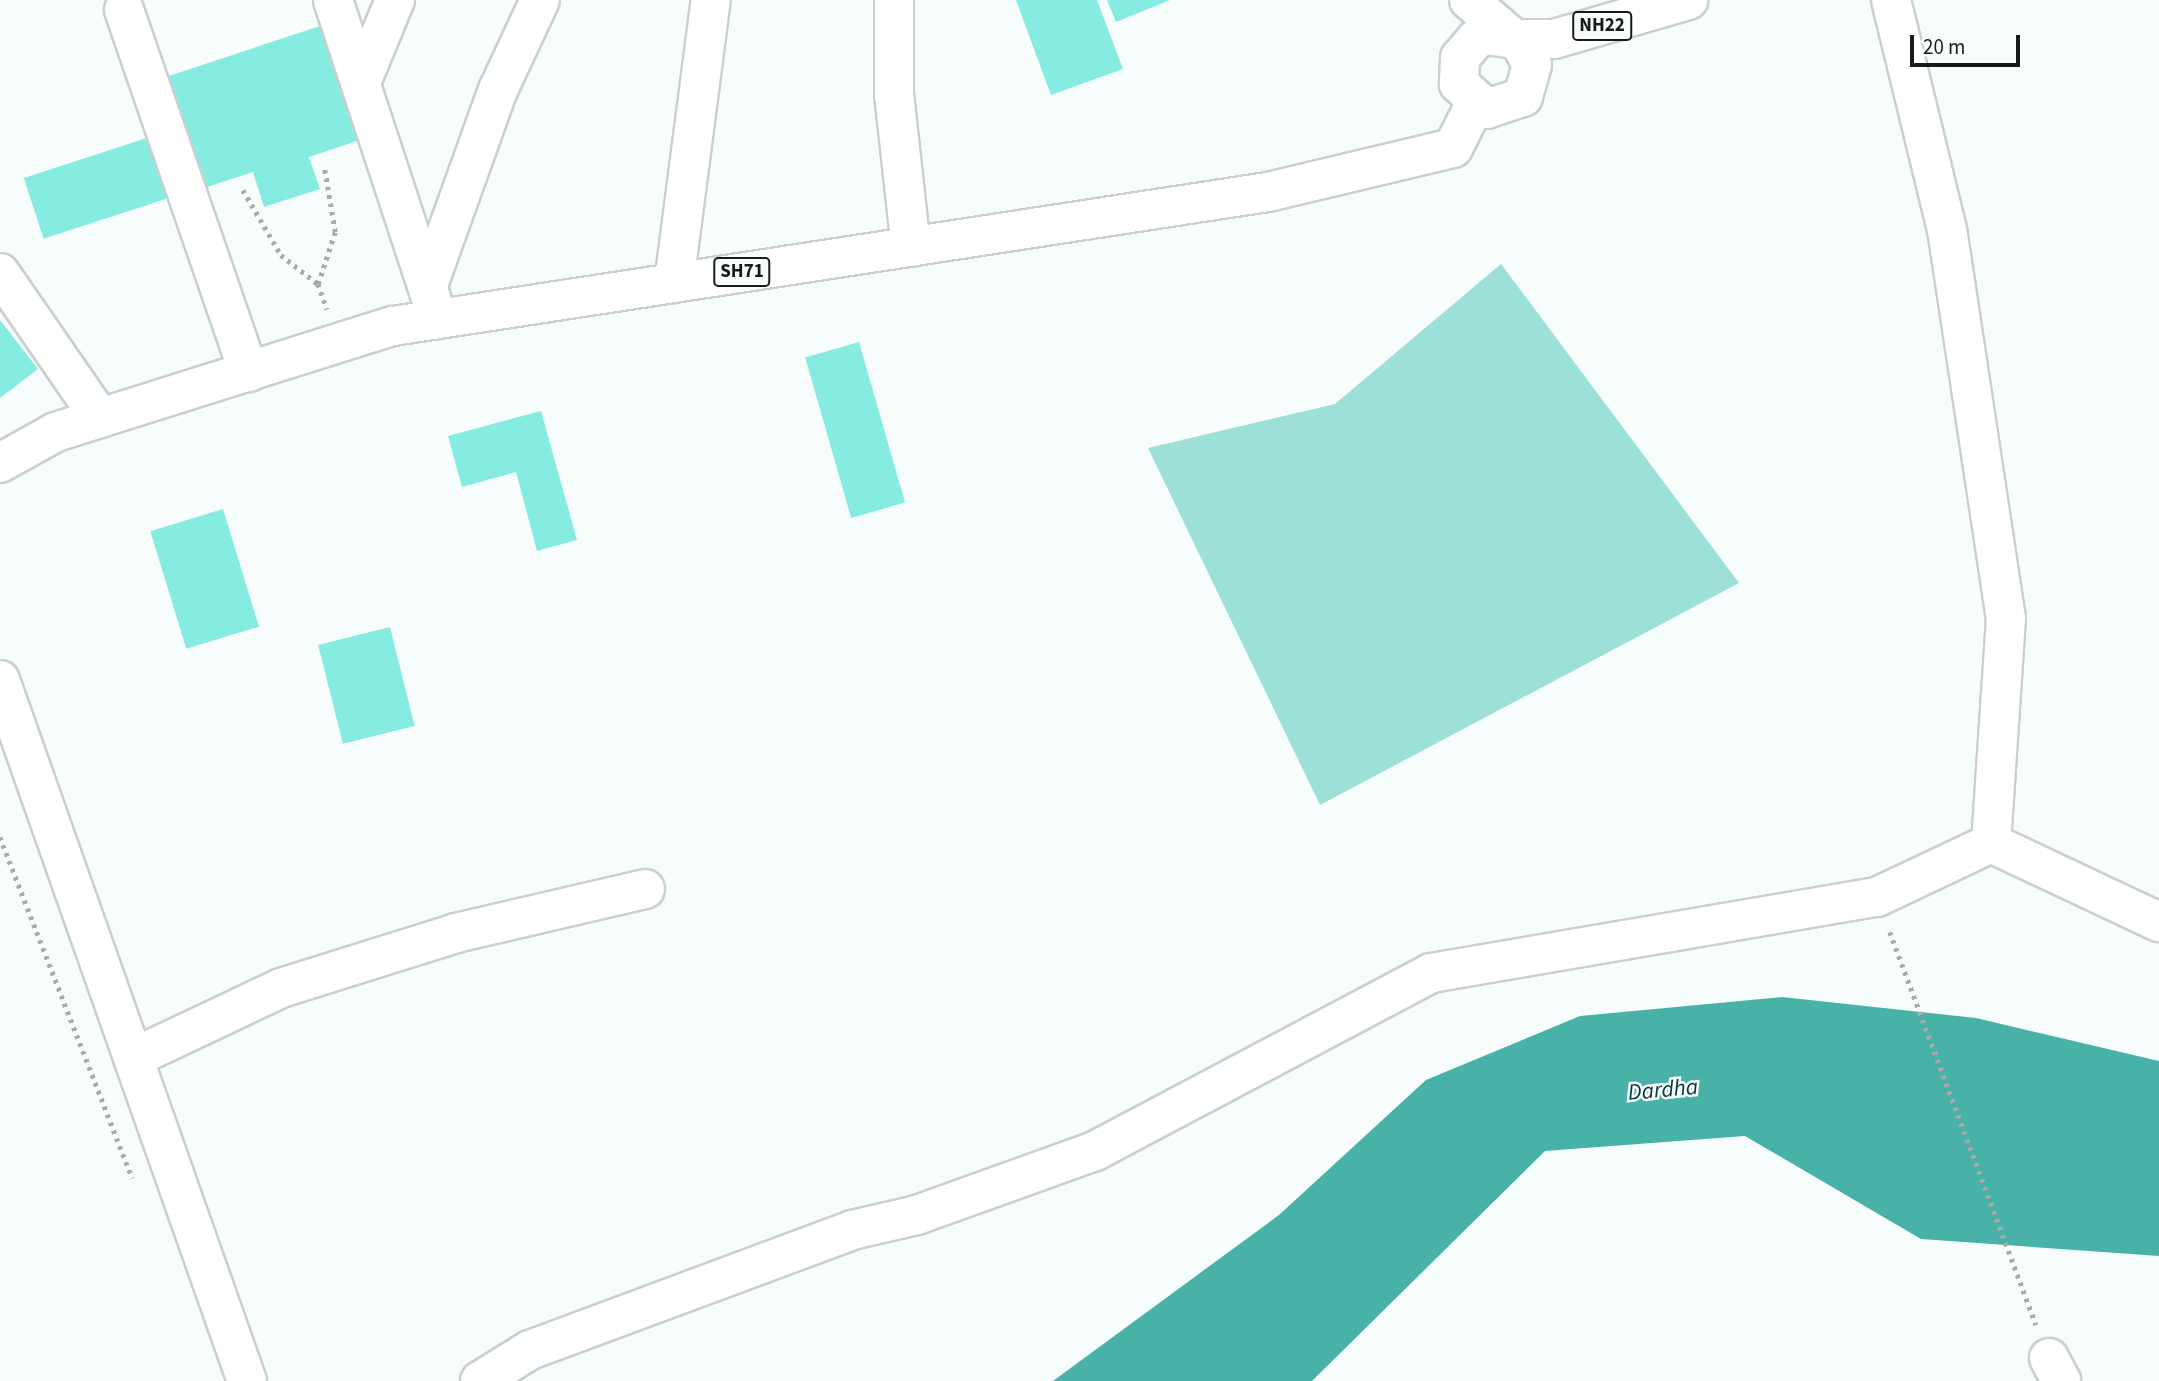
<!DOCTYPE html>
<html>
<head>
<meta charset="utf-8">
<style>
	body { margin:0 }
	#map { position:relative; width:2159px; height:1381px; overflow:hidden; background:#f6fdfc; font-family:"Source Sans 3",sans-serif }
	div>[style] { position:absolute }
	.green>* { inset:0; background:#9ce0d8 }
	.water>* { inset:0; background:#49b2a8 }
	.building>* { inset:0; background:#86ebe0; transform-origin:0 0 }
	.path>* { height:4.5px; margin-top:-2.25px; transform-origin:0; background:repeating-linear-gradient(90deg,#a6acab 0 3.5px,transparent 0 8.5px) }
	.roads { filter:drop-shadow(2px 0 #c9d0cf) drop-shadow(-2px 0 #c9d0cf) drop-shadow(0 2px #c9d0cf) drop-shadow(0 -2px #c9d0cf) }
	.minor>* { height:38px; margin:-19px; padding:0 19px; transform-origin:19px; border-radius:19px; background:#fff }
	.major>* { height:38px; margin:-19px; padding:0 19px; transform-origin:19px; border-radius:19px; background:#fff }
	span { translate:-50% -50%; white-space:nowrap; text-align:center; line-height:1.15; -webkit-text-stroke:5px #f6fdfc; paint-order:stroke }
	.shield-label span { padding:2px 5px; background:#f6fdfc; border:2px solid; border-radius:5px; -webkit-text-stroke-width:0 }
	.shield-label { font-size:19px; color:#181b1b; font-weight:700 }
	.water-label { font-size:23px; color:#043733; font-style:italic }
	.scale { position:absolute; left:1910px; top:35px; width:110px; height:32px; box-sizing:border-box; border:4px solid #181b1b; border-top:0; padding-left:9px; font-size:21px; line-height:24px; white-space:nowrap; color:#181b1b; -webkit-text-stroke:5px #f6fdfc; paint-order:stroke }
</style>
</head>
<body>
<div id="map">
	<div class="green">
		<div style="clip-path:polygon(1501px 264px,1739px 583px,1320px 805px,1148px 448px,1335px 404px)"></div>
	</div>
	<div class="water">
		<div style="clip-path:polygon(1782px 997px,1976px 1018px,2159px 1061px,2159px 1256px,1921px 1239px,1745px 1136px,1545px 1151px,1312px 1381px,1053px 1381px,1279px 1215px,1426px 1080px,1580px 1016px)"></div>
	</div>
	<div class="building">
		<div style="clip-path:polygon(1016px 0,1097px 0,1123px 69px,1051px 95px)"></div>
		<div style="clip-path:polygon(1107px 0,1170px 0,1116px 22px)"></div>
		<div style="clip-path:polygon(329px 23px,366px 138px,309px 157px,320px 189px,264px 207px,253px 172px,201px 189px,166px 77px)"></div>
		<div style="left:156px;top:135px;width:64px;height:139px;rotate:72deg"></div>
		<div style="clip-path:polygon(0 320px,38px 369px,0 398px)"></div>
		<div style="left:859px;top:342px;width:167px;height:56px;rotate:74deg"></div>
		<div style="clip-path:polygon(541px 411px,577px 540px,537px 551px,516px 472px,462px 487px,448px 436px)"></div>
		<div style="left:223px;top:509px;width:123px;height:76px;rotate:73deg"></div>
		<div style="left:390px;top:627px;width:102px;height:74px;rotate:76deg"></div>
	</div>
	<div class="path">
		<div style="left:243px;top:190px;width:75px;rotate:59.7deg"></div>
		<div style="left:281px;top:255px;width:47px;rotate:38.1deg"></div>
		<div style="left:318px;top:284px;width:55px;rotate:-71.9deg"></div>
		<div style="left:335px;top:232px;width:67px;rotate:-99.5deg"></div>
		<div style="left:318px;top:284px;width:27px;rotate:70deg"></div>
		<div style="left:0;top:837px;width:366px;rotate:68.8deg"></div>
		<div style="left:1890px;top:932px;width:419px;rotate:69.6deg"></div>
	</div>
	<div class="roads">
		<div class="minor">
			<div style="left:333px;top:0;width:336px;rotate:71.8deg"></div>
			<div style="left:894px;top:0;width:94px;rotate:90deg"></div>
			<div style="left:894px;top:94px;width:154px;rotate:83.7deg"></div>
			<div style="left:1891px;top:0;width:236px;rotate:76.3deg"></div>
			<div style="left:1947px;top:229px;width:393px;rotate:81.4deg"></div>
			<div style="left:2006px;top:618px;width:225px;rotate:93.8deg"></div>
			<div style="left:124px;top:10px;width:383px;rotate:71deg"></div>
			<div style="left:362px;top:80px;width:87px;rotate:-67.6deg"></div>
			<div style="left:0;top:273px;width:176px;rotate:55.4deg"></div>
			<div style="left:674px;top:283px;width:285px;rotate:-82.6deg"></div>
			<div style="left:428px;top:285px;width:207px;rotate:-70.3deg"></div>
			<div style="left:498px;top:90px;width:99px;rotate:-65deg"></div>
			<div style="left:0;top:680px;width:743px;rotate:70.59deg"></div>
			<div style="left:133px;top:1058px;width:164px;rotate:-25.3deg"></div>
			<div style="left:281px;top:988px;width:183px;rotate:-17.4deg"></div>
			<div style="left:456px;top:933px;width:194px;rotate:-13.1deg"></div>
			<div style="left:2049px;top:1358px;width:26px;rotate:62deg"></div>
			<div style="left:480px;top:1381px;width:59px;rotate:-31.8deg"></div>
			<div style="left:530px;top:1350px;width:344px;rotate:-20.4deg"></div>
			<div style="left:852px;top:1230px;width:67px;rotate:-13deg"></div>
			<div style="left:917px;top:1215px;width:189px;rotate:-19.8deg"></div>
			<div style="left:1095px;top:1151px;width:380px;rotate:-27.9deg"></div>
			<div style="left:1431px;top:973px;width:452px;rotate:-9.7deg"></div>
			<div style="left:1877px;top:897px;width:126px;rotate:-25.3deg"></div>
			<div style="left:1991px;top:843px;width:186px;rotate:25.2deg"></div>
		</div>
		<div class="major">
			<div style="left:1469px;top:0;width:60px;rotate:40.9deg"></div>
			<div style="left:1514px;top:39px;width:11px;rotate:41deg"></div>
			<div style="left:1522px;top:46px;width:21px;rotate:62deg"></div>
			<div style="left:1532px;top:65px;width:33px;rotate:106deg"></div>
			<div style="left:1523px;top:97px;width:38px;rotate:162deg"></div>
			<div style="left:1487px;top:109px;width:38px;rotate:-138deg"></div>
			<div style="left:1459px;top:84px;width:26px;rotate:-88deg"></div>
			<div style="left:1460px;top:58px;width:25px;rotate:-50deg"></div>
			<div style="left:1476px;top:39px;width:13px;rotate:-18deg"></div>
			<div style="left:1488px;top:35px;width:26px;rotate:9deg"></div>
			<div style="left:1514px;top:39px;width:40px"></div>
			<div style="left:1554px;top:39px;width:140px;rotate:-16.2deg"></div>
			<div style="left:0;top:463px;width:64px;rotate:-29deg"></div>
			<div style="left:56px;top:432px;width:353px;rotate:-17.5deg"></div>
			<div style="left:393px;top:326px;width:885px;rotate:-8.71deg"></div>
			<div style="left:1268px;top:192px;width:190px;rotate:-13.4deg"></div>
			<div style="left:1453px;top:148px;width:49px;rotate:-63.4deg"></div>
		</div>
	</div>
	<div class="shield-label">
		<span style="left:1602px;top:26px">NH22</span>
		<span style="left:742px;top:272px">SH71</span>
	</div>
	<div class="water-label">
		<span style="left:1663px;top:1090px;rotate:-5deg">Dardha</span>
	</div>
	<div class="scale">20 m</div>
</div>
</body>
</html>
